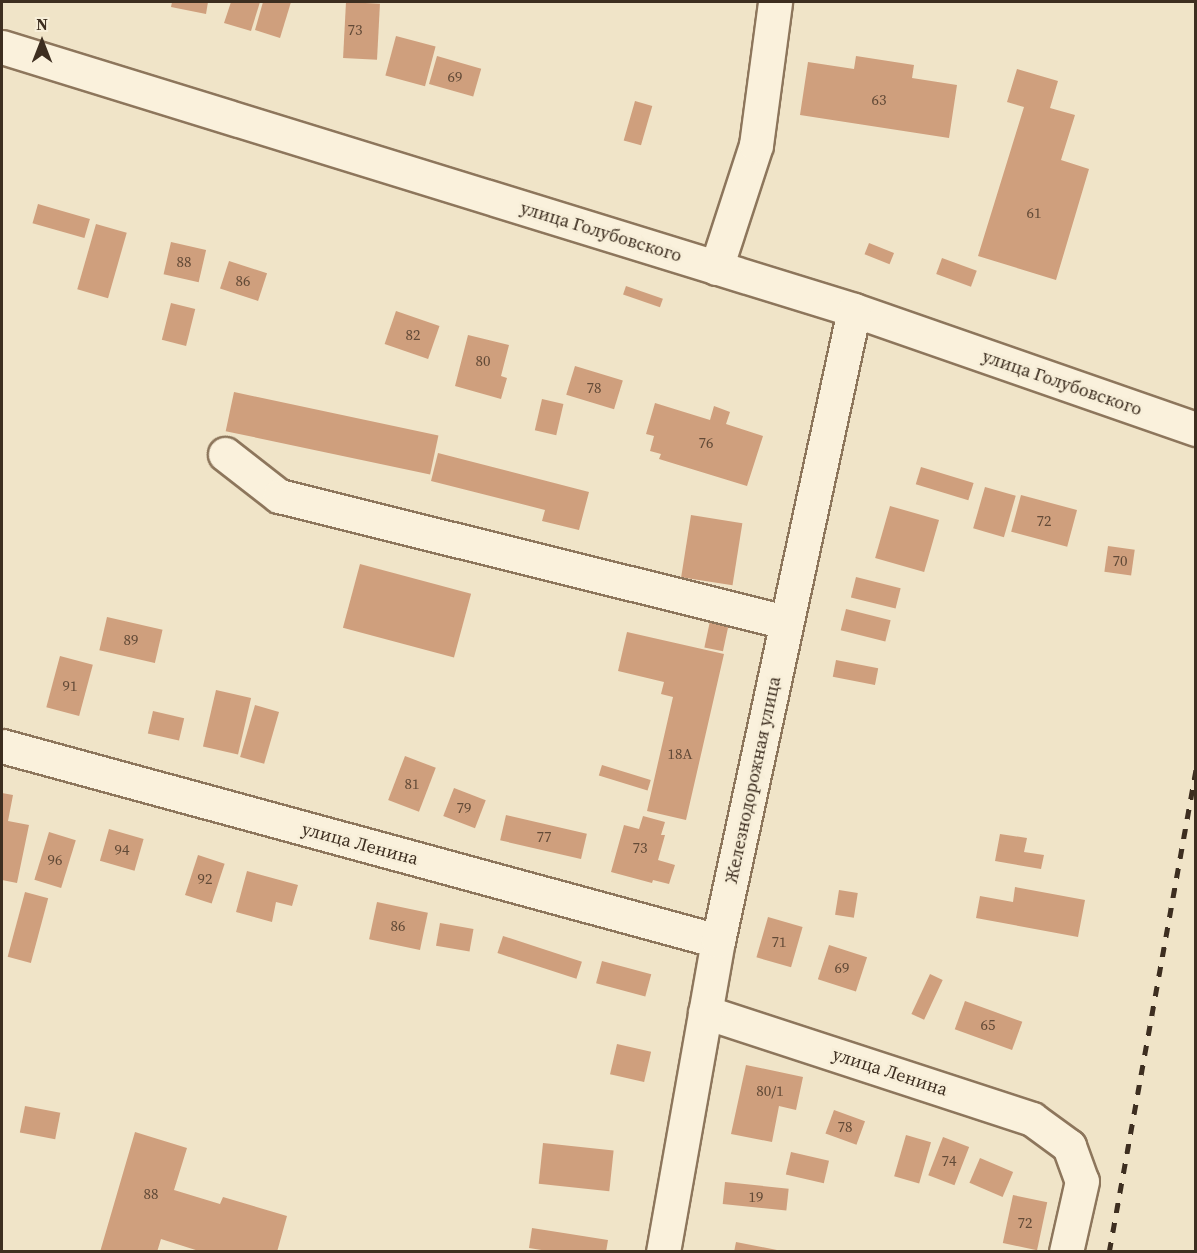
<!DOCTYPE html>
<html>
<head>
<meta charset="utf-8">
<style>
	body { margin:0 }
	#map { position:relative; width:1197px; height:1253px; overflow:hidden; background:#f0e4c8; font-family:"Source Serif 4",serif }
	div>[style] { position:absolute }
	.building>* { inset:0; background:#cf9f7d; transform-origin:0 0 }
	.roads { filter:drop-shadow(2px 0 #8d765c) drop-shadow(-2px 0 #8d765c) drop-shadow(0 2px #8d765c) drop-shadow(0 -2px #8d765c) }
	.minor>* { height:33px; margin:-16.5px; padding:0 16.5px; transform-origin:16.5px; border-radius:16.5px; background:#faf1dc }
	.rail>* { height:4.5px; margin-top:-2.25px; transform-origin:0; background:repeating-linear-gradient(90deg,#3d2e20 0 10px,transparent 0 20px) }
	span { translate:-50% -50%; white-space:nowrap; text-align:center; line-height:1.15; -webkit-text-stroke:5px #f7eed8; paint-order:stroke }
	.number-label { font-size:15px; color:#624a37 }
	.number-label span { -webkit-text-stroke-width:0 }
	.street-label { font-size:18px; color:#3d2e20 }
	.frame { position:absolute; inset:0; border:3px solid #3d2e20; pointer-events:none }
	.north { position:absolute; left:12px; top:12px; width:60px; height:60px; -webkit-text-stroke:4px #f7eed8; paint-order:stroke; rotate:0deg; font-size:16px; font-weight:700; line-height:24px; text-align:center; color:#3d2e20 }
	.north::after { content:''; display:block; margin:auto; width:21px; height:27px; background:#3d2e20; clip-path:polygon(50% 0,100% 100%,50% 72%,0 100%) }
</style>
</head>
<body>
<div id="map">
	<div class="building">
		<div style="clip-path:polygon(172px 2px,208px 2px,206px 14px,171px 7px)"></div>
		<div style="clip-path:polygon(231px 2px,260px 2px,251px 31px,224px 23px)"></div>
		<div style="clip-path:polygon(263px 2px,291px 2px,280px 38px,255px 30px)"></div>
		<div style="left:346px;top:2px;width:34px;height:56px;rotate:3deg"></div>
		<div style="left:396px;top:36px;width:41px;height:41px;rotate:15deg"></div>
		<div style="left:437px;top:56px;width:46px;height:29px;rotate:16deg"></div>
		<div style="clip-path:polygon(856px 56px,914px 65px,912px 78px,957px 85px,949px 138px,800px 115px,808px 62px,854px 69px)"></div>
		<div style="clip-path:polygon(1017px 69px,1058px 81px,1050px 108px,1075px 115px,1061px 160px,1089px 169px,1056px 280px,978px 256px,1024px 107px,1007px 102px)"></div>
		<div style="left:635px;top:101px;width:18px;height:41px;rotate:16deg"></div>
		<div style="left:38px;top:204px;width:54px;height:20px;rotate:16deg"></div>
		<div style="left:96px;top:224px;width:32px;height:68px;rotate:16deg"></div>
		<div style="left:171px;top:242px;width:36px;height:33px;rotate:13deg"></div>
		<div style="left:869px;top:243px;width:27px;height:12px;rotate:22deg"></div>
		<div style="left:942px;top:258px;width:37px;height:17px;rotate:20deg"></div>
		<div style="left:229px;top:261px;width:40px;height:29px;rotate:18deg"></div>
		<div style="left:626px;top:286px;width:39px;height:9px;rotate:19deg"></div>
		<div style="left:171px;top:303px;width:25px;height:38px;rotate:14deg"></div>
		<div style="left:396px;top:311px;width:46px;height:35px;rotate:19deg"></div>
		<div style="clip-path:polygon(468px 335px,509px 345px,501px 376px,507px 378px,501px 399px,455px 386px)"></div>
		<div style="left:575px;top:366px;width:50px;height:30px;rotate:17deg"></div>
		<div style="left:234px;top:392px;width:209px;height:40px;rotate:12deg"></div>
		<div style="left:542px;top:399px;width:22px;height:32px;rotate:13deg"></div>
		<div style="clip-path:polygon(655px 403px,710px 420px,714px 406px,730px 412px,726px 424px,763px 436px,747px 486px,659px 459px,661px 454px,650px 451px,654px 436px,646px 434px)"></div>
		<div style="clip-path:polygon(438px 453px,589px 492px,579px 530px,542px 521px,545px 510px,431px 481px)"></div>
		<div style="left:921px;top:467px;width:55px;height:18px;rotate:17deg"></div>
		<div style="left:985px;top:487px;width:32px;height:43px;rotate:16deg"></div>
		<div style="left:1021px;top:495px;width:58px;height:38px;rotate:15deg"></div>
		<div style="left:890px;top:506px;width:51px;height:54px;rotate:16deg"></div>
		<div style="left:691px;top:515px;width:52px;height:63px;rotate:9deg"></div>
		<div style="left:1108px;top:546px;width:27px;height:26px;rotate:8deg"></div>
		<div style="left:360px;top:564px;width:115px;height:66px;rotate:15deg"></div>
		<div style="left:856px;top:577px;width:46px;height:21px;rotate:14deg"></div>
		<div style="left:846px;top:609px;width:46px;height:22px;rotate:14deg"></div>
		<div style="left:107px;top:617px;width:57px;height:34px;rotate:13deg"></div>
		<div style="left:710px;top:621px;width:19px;height:27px;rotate:12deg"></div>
		<div style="clip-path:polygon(627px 632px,724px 654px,686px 820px,647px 811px,673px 697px,661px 694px,664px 682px,618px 671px)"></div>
		<div style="left:60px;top:656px;width:34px;height:53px;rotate:15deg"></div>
		<div style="left:836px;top:660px;width:43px;height:17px;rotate:11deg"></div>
		<div style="left:216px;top:690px;width:36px;height:58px;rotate:13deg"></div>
		<div style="left:255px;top:705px;width:25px;height:54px;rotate:16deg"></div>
		<div style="left:153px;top:711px;width:32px;height:23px;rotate:13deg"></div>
		<div style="left:405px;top:756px;width:33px;height:47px;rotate:21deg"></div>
		<div style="left:602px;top:765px;width:51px;height:11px;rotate:17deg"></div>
		<div style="left:454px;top:788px;width:34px;height:30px;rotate:21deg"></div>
		<div style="clip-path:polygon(2px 793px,13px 795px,8px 821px,29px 825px,17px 883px,2px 880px)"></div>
		<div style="left:506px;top:815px;width:83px;height:26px;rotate:13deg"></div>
		<div style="clip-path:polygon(643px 816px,665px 822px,661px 835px,665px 835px,658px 860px,675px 865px,669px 884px,653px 880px,652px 883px,611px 872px,624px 825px,639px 829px)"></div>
		<div style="left:109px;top:829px;width:36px;height:33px;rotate:16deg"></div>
		<div style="left:49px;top:832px;width:28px;height:50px;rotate:17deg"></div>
		<div style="clip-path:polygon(1000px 834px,1027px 838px,1024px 852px,1044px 855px,1041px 869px,995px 861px)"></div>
		<div style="left:198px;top:855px;width:28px;height:42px;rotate:18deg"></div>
		<div style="clip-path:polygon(247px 871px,298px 885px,292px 906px,276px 902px,272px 922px,236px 912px)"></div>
		<div style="clip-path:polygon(1015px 887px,1085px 900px,1078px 937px,976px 918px,980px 896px,1013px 902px)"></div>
		<div style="left:839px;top:890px;width:19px;height:25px;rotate:9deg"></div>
		<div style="left:25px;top:892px;width:24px;height:67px;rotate:15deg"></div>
		<div style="left:377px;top:902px;width:52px;height:38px;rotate:12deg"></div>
		<div style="left:768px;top:917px;width:36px;height:42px;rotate:16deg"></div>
		<div style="left:440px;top:923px;width:34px;height:23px;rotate:10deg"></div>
		<div style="left:503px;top:936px;width:83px;height:18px;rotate:18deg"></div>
		<div style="left:829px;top:945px;width:40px;height:36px;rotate:18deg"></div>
		<div style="left:602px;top:961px;width:51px;height:23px;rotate:15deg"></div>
		<div style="left:930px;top:974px;width:14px;height:44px;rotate:25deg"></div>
		<div style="left:965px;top:1001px;width:61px;height:30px;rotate:20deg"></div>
		<div style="left:617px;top:1044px;width:35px;height:31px;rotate:13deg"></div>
		<div style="clip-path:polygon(746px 1065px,803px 1077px,796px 1110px,779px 1106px,772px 1142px,731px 1134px)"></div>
		<div style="left:25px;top:1106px;width:36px;height:27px;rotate:11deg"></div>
		<div style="left:834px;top:1110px;width:33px;height:25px;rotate:20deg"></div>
		<div style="clip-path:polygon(135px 1132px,187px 1148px,174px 1190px,220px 1204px,223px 1197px,287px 1216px,277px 1252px,202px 1252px,161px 1239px,157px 1252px,100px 1252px)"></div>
		<div style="left:906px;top:1135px;width:26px;height:43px;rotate:16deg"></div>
		<div style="left:943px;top:1137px;width:28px;height:41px;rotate:21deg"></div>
		<div style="left:543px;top:1143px;width:71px;height:41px;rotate:6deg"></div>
		<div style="left:791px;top:1152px;width:39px;height:23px;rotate:13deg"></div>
		<div style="left:980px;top:1158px;width:36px;height:27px;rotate:23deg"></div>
		<div style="left:725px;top:1182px;width:64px;height:22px;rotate:6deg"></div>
		<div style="left:1013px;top:1195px;width:35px;height:49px;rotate:12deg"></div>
		<div style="clip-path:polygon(532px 1228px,608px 1240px,606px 1252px,554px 1252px,529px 1248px)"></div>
		<div style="clip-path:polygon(736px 1242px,777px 1250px,777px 1252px,734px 1252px)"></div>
	</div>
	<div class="roads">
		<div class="minor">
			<div style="left:2px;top:47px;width:892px;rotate:17.15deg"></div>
			<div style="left:854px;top:310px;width:362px;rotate:19.2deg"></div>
			<div style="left:716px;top:268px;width:129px;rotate:-72deg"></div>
			<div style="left:756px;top:145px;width:144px;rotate:-82.4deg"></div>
			<div style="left:225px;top:454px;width:68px;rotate:37.9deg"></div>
			<div style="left:279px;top:496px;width:522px;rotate:13.96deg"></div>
			<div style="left:2px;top:746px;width:742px;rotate:15.23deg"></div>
			<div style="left:705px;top:1012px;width:344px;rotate:18.1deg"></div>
			<div style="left:1032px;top:1119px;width:46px;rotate:36.1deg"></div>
			<div style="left:1069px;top:1146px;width:37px;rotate:70deg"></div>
			<div style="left:1082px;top:1181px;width:73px;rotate:102.7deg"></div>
			<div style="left:663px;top:1252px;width:316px;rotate:-80deg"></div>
			<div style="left:718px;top:941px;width:645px;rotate:-77.84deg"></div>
		</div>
	</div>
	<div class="rail">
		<div style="left:1109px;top:1252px;width:491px;rotate:-79.8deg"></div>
	</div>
	<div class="number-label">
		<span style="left:355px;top:30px">73</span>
		<span style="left:455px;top:77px">69</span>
		<span style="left:879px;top:100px">63</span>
		<span style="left:1034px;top:213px">61</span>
		<span style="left:184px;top:262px">88</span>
		<span style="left:243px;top:281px">86</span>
		<span style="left:413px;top:335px">82</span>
		<span style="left:483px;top:361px">80</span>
		<span style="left:594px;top:388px">78</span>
		<span style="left:706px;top:443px">76</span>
		<span style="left:1044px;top:521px">72</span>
		<span style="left:1120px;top:561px">70</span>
		<span style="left:131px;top:640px">89</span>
		<span style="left:70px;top:686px">91</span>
		<span style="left:680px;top:754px">18А</span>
		<span style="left:412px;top:784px">81</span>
		<span style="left:464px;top:808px">79</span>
		<span style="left:544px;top:837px">77</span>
		<span style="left:640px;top:848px">73</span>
		<span style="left:122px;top:850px">94</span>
		<span style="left:55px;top:860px">96</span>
		<span style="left:205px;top:879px">92</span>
		<span style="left:398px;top:926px">86</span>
		<span style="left:779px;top:942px">71</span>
		<span style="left:842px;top:968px">69</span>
		<span style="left:988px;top:1025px">65</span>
		<span style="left:770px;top:1091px">80/1</span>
		<span style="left:845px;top:1127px">78</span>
		<span style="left:949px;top:1161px">74</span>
		<span style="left:151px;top:1194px">88</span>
		<span style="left:756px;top:1197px">19</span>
		<span style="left:1025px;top:1223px">72</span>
	</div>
	<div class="street-label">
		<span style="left:601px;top:232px;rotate:17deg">улица Голубовского</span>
		<span style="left:1062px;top:383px;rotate:19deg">улица Голубовского</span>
		<span style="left:753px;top:780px;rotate:-78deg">Железнодорожная улица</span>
		<span style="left:360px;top:844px;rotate:15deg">улица Ленина</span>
		<span style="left:890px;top:1072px;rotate:18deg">улица Ленина</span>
	</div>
	<div class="frame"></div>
	<div class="north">N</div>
</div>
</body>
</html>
